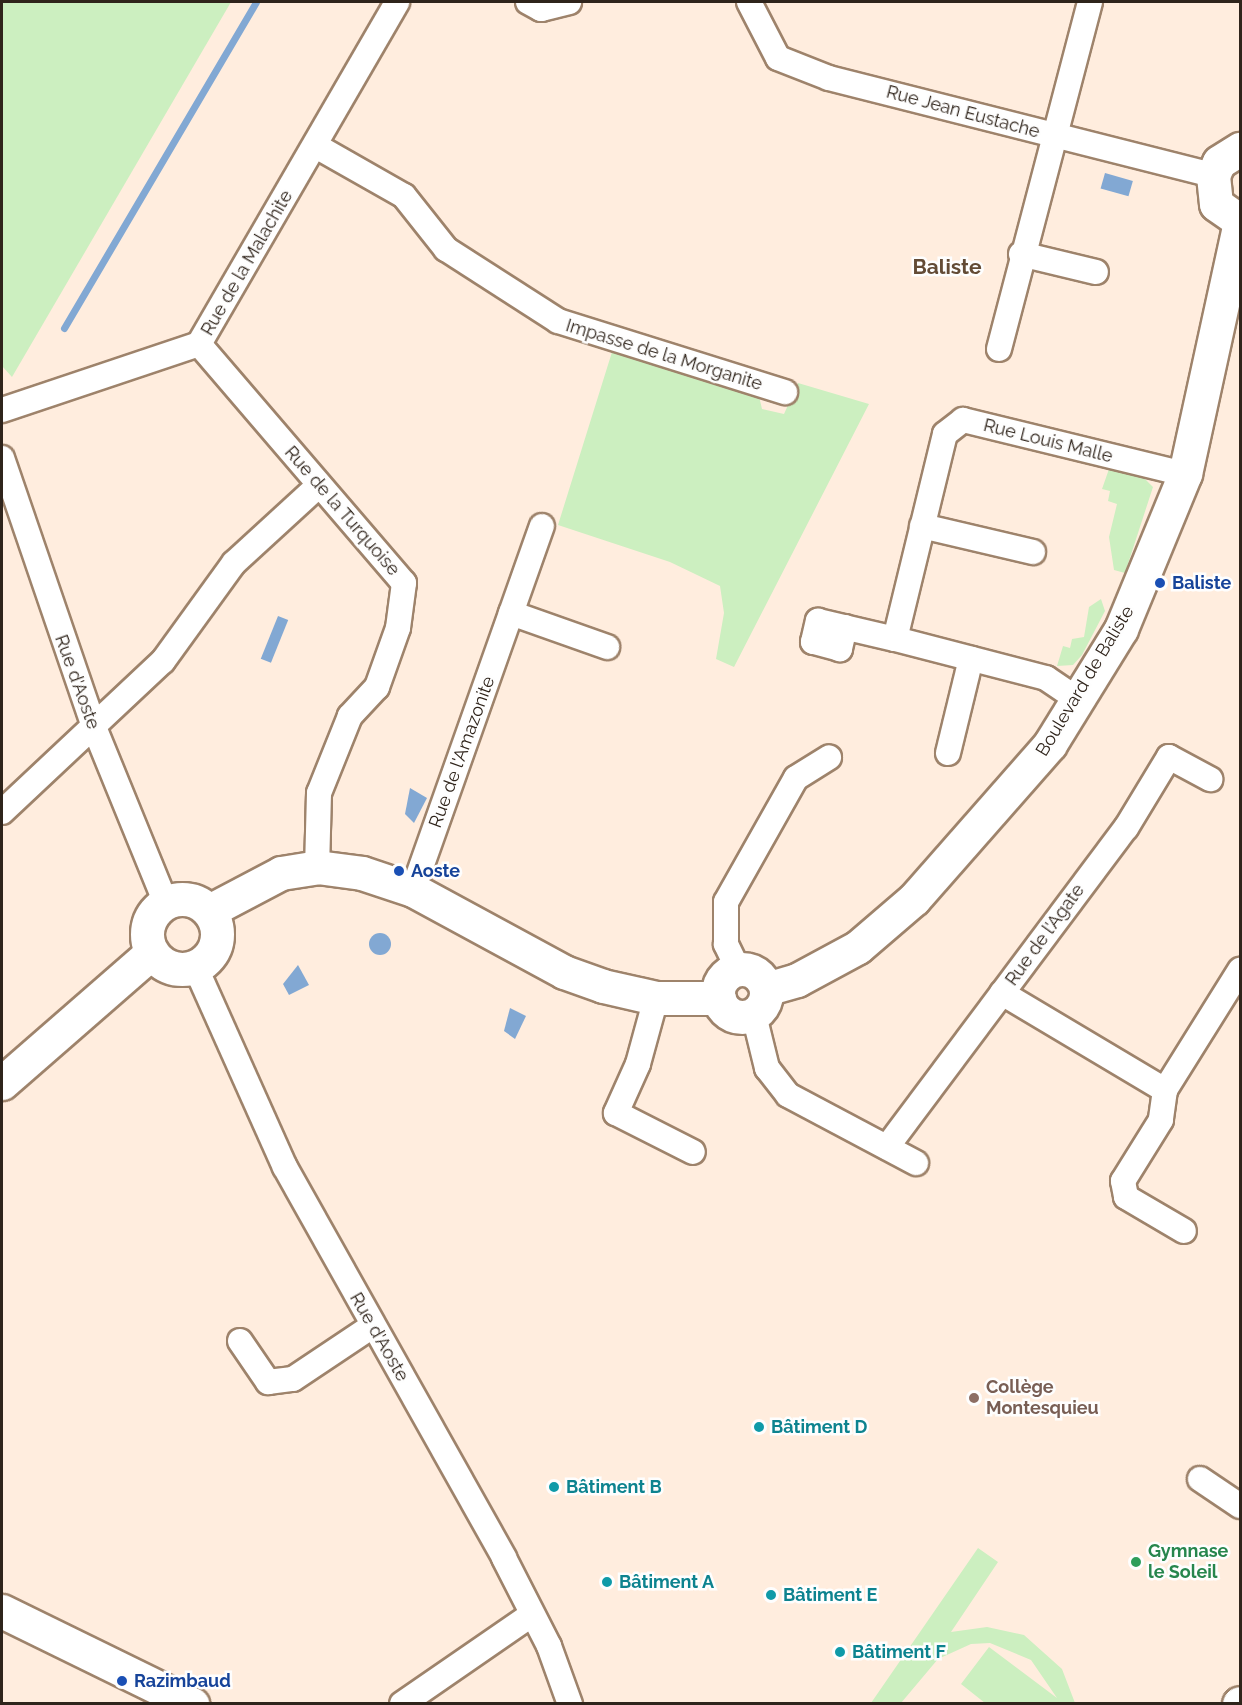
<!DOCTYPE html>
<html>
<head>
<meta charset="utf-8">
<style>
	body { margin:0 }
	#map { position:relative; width:1242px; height:1705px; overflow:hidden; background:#ffedde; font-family:Raleway,sans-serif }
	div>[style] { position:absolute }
	.green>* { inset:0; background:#ccefc0 }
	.water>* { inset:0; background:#82a8d3; transform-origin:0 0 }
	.round { border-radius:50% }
	.stream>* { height:7px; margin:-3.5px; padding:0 3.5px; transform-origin:3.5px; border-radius:3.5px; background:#82a8d3 }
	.roads { filter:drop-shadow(2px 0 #9e836b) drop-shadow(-2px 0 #9e836b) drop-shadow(0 2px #9e836b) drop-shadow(0 -2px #9e836b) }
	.street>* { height:24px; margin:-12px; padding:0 12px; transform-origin:12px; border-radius:12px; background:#fff }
	.secondary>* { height:33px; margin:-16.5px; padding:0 16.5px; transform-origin:16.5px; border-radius:16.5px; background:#fff }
	.secondary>.ring { margin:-16.5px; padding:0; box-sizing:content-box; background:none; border:33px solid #fff; border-radius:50% }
	.dots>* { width:16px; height:16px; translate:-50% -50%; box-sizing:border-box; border:3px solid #fefefe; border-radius:50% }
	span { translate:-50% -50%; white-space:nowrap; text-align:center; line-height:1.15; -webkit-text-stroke:5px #fefefe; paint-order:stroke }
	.street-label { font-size:18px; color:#2f241b }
	.transit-label { font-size:18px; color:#164399; font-weight:700 }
	.left { translate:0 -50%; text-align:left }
	.education-label { font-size:18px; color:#785e54; font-weight:700 }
	.culture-label { font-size:18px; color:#0d838f; font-weight:700 }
	.leisure-label { font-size:18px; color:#27864d; font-weight:700 }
	.quarter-label { font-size:21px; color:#634b35; font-weight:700 }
	.frame { position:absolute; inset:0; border:3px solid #2f241b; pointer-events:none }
</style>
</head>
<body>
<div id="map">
	<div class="green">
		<div style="clip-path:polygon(2px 2px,231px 2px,12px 377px,2px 366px)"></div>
		<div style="clip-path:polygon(612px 352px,758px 392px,762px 409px,784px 414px,798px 383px,869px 404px,734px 667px,716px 659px,724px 613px,720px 586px,670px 562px,558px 525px)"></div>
		<div style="clip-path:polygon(1109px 469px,1142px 476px,1153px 487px,1125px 573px,1114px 570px,1109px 537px,1117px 504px,1108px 501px,1110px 491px,1102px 489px)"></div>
		<div style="clip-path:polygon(1101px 599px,1105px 611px,1082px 655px,1073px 665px,1057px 666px,1063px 646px,1070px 648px,1072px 639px,1084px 637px,1089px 607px)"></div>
		<div style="clip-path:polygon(978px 1548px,998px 1562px,951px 1632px,987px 1627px,1024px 1635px,1062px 1669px,1075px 1703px,985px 1703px,961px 1684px,989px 1647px,1057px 1698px,1031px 1660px,990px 1643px,971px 1644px,938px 1659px,901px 1703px,871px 1703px)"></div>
	</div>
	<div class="water">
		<div style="left:1105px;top:173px;width:29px;height:16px;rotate:16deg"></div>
		<div style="left:278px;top:616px;width:11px;height:46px;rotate:22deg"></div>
		<div style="clip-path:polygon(410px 788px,427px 798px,414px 823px,405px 814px)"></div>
		<div class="round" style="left:369px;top:933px;width:22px;height:22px"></div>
		<div style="clip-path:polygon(298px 965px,309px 985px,289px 995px,283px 984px)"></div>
		<div style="clip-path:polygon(510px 1008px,526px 1016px,515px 1039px,504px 1031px)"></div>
	</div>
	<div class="stream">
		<div style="left:64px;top:328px;width:378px;rotate:-59.5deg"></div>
	</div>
	<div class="roads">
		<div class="street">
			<div style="left:528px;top:2px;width:15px;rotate:28deg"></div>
			<div style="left:541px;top:9px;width:29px;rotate:-14deg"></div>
			<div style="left:749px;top:2px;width:63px;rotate:62.6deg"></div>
			<div style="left:778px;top:58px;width:55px;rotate:21.4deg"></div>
			<div style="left:829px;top:78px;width:396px;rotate:14.2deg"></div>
			<div style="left:316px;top:146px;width:101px;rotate:29.6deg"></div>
			<div style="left:404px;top:196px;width:68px;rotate:51.6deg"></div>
			<div style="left:446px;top:249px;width:133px;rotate:32.7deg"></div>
			<div style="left:558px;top:321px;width:238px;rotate:17.4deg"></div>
			<div style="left:1021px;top:254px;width:77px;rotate:13.5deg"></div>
			<div style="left:199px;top:344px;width:315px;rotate:49.4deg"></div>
			<div style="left:404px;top:583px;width:45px;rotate:97.6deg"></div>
			<div style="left:398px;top:628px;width:63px;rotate:109.6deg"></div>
			<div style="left:377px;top:687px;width:40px;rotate:133deg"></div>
			<div style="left:350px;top:716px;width:83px;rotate:111.9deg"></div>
			<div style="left:319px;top:793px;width:74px;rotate:91.5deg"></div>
			<div style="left:999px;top:349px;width:359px;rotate:-75.3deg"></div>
			<div style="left:2px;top:410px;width:208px;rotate:-18.5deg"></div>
			<div style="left:199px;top:344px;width:395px;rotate:-59.9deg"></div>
			<div style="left:2px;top:458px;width:284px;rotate:71.1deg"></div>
			<div style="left:94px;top:727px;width:190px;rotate:67.8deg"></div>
			<div style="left:922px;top:526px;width:114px;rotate:13.2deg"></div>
			<div style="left:511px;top:613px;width:102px;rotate:19.5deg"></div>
			<div style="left:845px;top:627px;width:23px;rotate:103deg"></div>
			<div style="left:840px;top:649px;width:28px;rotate:-165deg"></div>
			<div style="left:813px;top:642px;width:22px;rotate:-77deg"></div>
			<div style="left:818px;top:621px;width:79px;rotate:13.2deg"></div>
			<div style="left:1077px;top:699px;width:37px;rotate:-146deg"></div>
			<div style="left:1046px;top:678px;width:156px;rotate:-165.5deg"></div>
			<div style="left:895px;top:639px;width:211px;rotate:-76.3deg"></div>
			<div style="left:945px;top:434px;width:23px;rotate:-38deg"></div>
			<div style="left:963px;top:420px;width:228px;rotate:13.7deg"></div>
			<div style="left:948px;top:753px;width:97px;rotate:-76.3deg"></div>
			<div style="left:2px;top:812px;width:221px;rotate:-43.2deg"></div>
			<div style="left:163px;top:661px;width:121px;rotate:-54.1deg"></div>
			<div style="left:234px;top:563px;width:114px;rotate:-42.5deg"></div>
			<div style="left:413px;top:890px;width:386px;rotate:-70.5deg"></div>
			<div style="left:195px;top:966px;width:220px;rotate:65.9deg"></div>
			<div style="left:285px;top:1167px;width:448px;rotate:60.7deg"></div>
			<div style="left:504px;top:1558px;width:99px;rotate:62.9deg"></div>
			<div style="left:549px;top:1646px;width:62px;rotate:70.1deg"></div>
			<div style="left:738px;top:969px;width:28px;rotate:-116deg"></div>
			<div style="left:726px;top:944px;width:42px;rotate:-90deg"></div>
			<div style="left:726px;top:902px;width:142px;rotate:-60.6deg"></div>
			<div style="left:796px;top:778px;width:39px;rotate:-32deg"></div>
			<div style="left:1002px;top:993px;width:190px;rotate:30.8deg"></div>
			<div style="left:1165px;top:1090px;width:30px;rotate:98deg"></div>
			<div style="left:1161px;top:1120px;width:72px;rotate:121.9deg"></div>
			<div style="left:1123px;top:1181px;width:16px;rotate:79deg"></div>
			<div style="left:1126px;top:1197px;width:67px;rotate:30.4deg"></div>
			<div style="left:656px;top:998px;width:68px;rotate:105.3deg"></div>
			<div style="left:638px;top:1064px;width:54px;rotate:114.2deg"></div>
			<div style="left:616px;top:1113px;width:86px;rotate:26.9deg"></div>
			<div style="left:754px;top:1015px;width:55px;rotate:76.2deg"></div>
			<div style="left:767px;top:1068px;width:34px;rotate:52deg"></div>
			<div style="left:788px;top:1095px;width:145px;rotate:28deg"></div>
			<div style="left:1165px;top:1090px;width:142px;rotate:-58deg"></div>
			<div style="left:887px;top:1147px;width:399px;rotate:-53.2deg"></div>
			<div style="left:1126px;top:828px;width:83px;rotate:-58.8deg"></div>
			<div style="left:1169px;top:757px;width:47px;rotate:28.2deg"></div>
			<div style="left:240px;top:1341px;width:50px;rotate:55.7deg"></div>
			<div style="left:268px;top:1382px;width:25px;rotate:-7deg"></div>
			<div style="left:293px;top:1379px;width:94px;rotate:-33.7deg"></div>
			<div style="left:1200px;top:1479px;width:48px;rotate:34deg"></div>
			<div style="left:402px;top:1704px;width:157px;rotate:-34.6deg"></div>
		</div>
		<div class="secondary">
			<div class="ring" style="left:147px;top:899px;width:37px;height:37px"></div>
			<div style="left:209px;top:911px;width:81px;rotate:-27.8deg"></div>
			<div style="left:281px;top:873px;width:36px;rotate:-9deg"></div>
			<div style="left:317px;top:867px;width:45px;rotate:7.6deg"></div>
			<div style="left:362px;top:873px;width:54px;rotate:18.4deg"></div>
			<div style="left:413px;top:890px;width:172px;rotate:28.5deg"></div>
			<div style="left:564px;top:972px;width:41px;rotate:19.7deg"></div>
			<div style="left:603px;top:986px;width:54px;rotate:12.8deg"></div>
			<div style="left:656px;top:998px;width:63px"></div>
			<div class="ring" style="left:718px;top:969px;width:15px;height:15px"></div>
			<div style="left:766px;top:989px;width:32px;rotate:-16deg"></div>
			<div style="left:797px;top:980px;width:69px;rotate:-28.4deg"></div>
			<div style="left:858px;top:947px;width:74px;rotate:-40.6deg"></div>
			<div style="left:914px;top:899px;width:206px;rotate:-48.7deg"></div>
			<div style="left:1050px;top:744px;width:135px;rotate:-58.3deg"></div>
			<div style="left:1121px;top:629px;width:168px;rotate:-67.6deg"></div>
			<div style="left:1185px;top:474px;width:259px;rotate:-77.7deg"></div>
			<div style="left:1240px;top:221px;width:29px;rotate:-145deg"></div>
			<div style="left:1216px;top:204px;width:29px;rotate:-96deg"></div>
			<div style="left:1213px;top:175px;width:14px;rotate:-65deg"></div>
			<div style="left:1219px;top:162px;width:25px;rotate:-32deg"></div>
			<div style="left:2px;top:1083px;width:199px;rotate:-41.1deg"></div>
			<div style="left:2px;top:1611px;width:212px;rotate:26.1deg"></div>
			<div style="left:1239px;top:1704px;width:1px;rotate:-45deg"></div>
		</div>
	</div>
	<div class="dots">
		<div style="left:1160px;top:583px;background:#1a4fb4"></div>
		<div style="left:399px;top:871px;background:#1a4fb4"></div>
		<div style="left:974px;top:1398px;background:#8d6e63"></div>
		<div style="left:759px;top:1427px;background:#0f9aa8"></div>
		<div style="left:554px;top:1487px;background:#0f9aa8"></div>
		<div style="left:1136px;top:1562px;background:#2e9e5b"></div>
		<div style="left:607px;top:1582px;background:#0f9aa8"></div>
		<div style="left:771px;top:1595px;background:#0f9aa8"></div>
		<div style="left:840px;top:1652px;background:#0f9aa8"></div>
		<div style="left:122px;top:1681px;background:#1a4fb4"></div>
	</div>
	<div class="street-label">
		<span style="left:963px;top:112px;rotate:15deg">Rue Jean Eustache</span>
		<span style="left:247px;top:263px;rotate:-60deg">Rue de la Malachite</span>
		<span style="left:664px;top:355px;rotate:17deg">Impasse de la Morganite</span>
		<span style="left:1048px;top:441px;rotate:14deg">Rue Louis Malle</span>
		<span style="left:342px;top:511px;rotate:49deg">Rue de la Turquoise</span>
		<span style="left:1085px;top:681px;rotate:-59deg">Boulevard de Baliste</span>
		<span style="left:77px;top:682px;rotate:70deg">Rue d'Aoste</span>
		<span style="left:462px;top:752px;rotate:-70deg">Rue de l'Amazonite</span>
		<span style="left:1045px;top:935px;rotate:-54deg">Rue de l'Agate</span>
		<span style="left:379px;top:1337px;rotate:60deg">Rue d'Aoste</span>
	</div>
	<div class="transit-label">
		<span class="left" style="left:1172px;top:583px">Baliste</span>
		<span class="left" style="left:411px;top:871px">Aoste</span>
		<span class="left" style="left:134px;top:1681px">Razimbaud</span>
	</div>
	<div class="education-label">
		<span class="left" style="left:986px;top:1398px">Collège<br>Montesquieu</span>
	</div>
	<div class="culture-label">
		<span class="left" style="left:771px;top:1427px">Bâtiment D</span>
		<span class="left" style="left:566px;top:1487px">Bâtiment B</span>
		<span class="left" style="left:619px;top:1582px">Bâtiment A</span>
		<span class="left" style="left:783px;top:1595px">Bâtiment E</span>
		<span class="left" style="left:852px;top:1652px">Bâtiment F</span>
	</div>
	<div class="leisure-label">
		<span class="left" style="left:1148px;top:1562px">Gymnase<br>le Soleil</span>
	</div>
	<div class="quarter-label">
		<span style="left:947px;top:267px">Baliste</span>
	</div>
	<div class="frame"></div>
</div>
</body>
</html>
